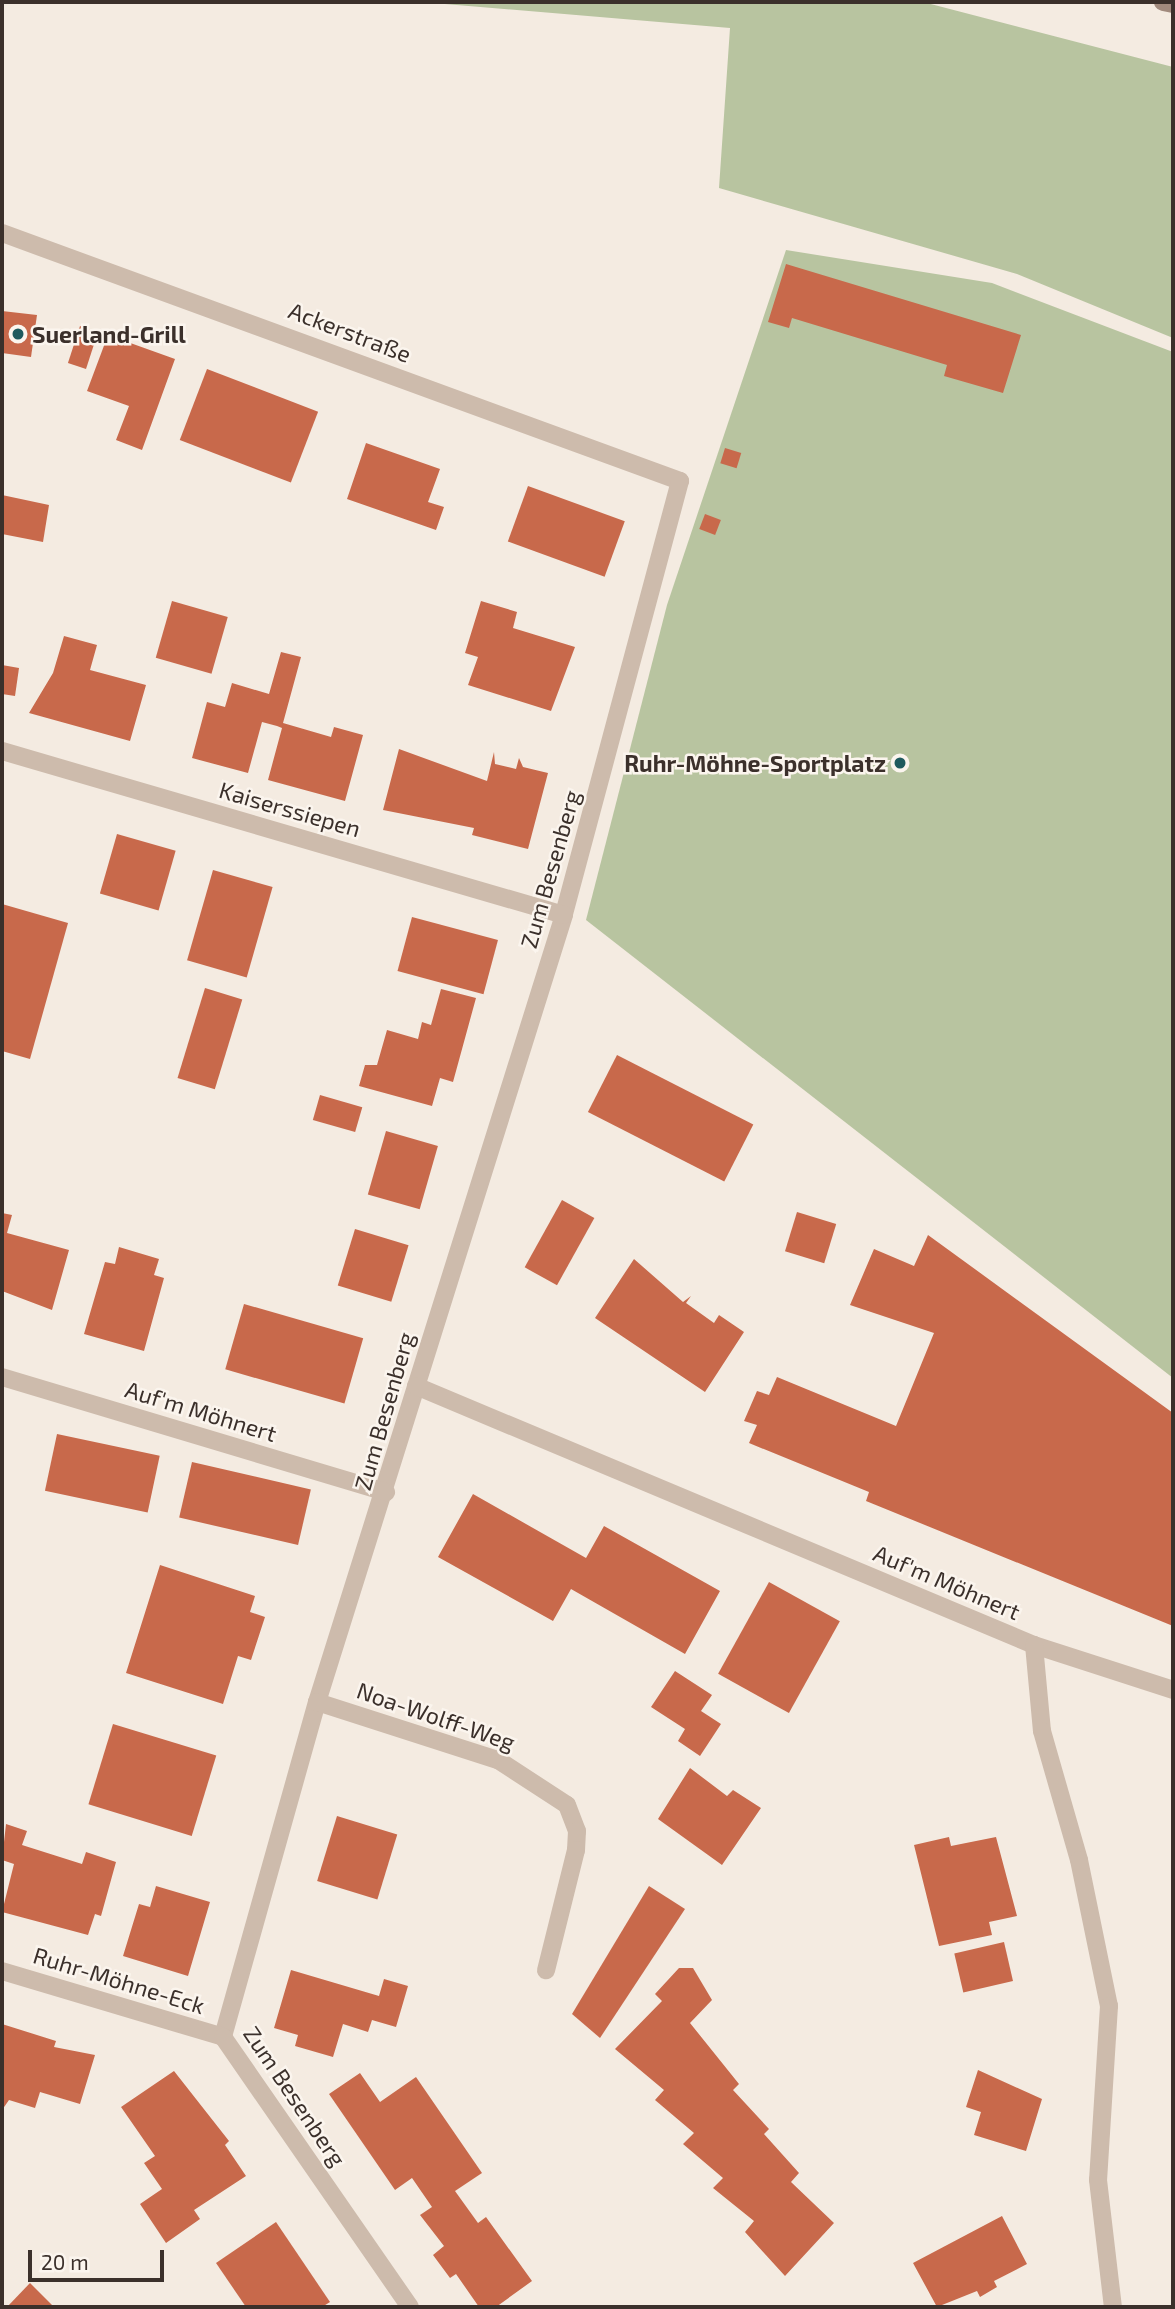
<!DOCTYPE html>
<html>
<head>
<meta charset="utf-8">
<style>
	body { margin:0 }
	#map { position:relative; width:1175px; height:2309px; overflow:hidden; background:#f4ebe1; font-family:"Exo 2",sans-serif }
	div>[style] { position:absolute }
	.green>* { inset:0; background:#b8c4a0 }
	.building>* { inset:0; background:#c8694b; transform-origin:0 0 }
	.street>* { height:18px; margin:-9px; padding:0 9px; transform-origin:9px; border-radius:9px; background:#cdbbac }
	.secondary>* { height:18px; margin:-9px; padding:0 9px; transform-origin:9px; border-radius:9px; background:#a18a7d }
	.dots>* { width:19px; height:19px; translate:-50% -50%; box-sizing:border-box; border:4px solid #fbf5ee; border-radius:50% }
	span { translate:-50% -50%; white-space:nowrap; text-align:center; line-height:1.15; -webkit-text-stroke:5px #fbf5ee; paint-order:stroke }
	.street-label { font-size:23px; color:#3b302b }
	.poi-label { font-size:23px; color:#3b302b; font-weight:700 }
	.left { translate:0 -50%; text-align:left }
	.right { translate:-100% -50%; text-align:right }
	.frame { position:absolute; inset:0; border:4px solid #3b302b; pointer-events:none }
	.scale { position:absolute; left:28px; top:2250px; width:136px; height:32px; box-sizing:border-box; border:4px solid #3b302b; border-top:0; padding-left:9px; font-size:21px; line-height:24px; white-space:nowrap; color:#3b302b; -webkit-text-stroke:5px #fbf5ee; paint-order:stroke }
</style>
</head>
<body>
<div id="map">
	<div class="green">
		<div style="clip-path:polygon(421px 2px,923px 2px,1173px 67px,1173px 338px,1017px 274px,719px 188px,730px 28px)"></div>
		<div style="clip-path:polygon(786px 250px,992px 283px,1173px 352px,1173px 1378px,586px 920px,667px 605px)"></div>
	</div>
	<div class="building">
		<div style="clip-path:polygon(786px 264px,1021px 335px,1003px 393px,944px 376px,947px 365px,792px 318px,789px 328px,768px 322px)"></div>
		<div style="clip-path:polygon(2px 311px,37px 315px,31px 357px,2px 353px)"></div>
		<div style="left:80px;top:326px;width:19px;height:39px;rotate:18deg"></div>
		<div style="clip-path:polygon(108px 335px,175px 359px,142px 450px,116px 440px,129px 406px,87px 391px)"></div>
		<div style="left:207px;top:369px;width:119px;height:76px;rotate:21deg"></div>
		<div style="clip-path:polygon(366px 443px,440px 469px,428px 502px,444px 507px,436px 530px,347px 499px)"></div>
		<div style="left:725px;top:448px;width:17px;height:16px;rotate:17deg"></div>
		<div style="left:528px;top:486px;width:103px;height:59px;rotate:20deg"></div>
		<div style="clip-path:polygon(2px 495px,49px 505px,43px 542px,2px 534px)"></div>
		<div style="left:705px;top:514px;width:17px;height:16px;rotate:21deg"></div>
		<div style="left:172px;top:601px;width:58px;height:59px;rotate:16deg"></div>
		<div style="clip-path:polygon(481px 601px,517px 612px,513px 628px,575px 647px,551px 711px,468px 685px,478px 657px,465px 653px)"></div>
		<div style="clip-path:polygon(64px 636px,97px 645px,90px 670px,146px 685px,130px 741px,29px 713px,53px 673px)"></div>
		<div style="clip-path:polygon(281px 652px,301px 657px,283px 723px,331px 737px,334px 727px,363px 735px,345px 801px,268px 780px,282px 728px,277px 726px,262px 722px,248px 773px,192px 758px,207px 702px,225px 707px,232px 683px,269px 694px)"></div>
		<div style="clip-path:polygon(2px 665px,19px 668px,15px 696px,2px 694px)"></div>
		<div style="clip-path:polygon(399px 749px,487px 781px,494px 752px,495px 764px,516px 769px,519px 758px,523px 767px,548px 773px,528px 849px,472px 835px,474px 828px,383px 810px)"></div>
		<div style="left:117px;top:834px;width:61px;height:62px;rotate:16deg"></div>
		<div style="left:213px;top:870px;width:62px;height:94px;rotate:16deg"></div>
		<div style="clip-path:polygon(2px 904px,68px 923px,30px 1059px,2px 1051px)"></div>
		<div style="left:412px;top:917px;width:89px;height:56px;rotate:15deg"></div>
		<div style="left:205px;top:988px;width:39px;height:94px;rotate:17deg"></div>
		<div style="clip-path:polygon(441px 989px,476px 998px,453px 1082px,440px 1078px,432px 1106px,359px 1086px,365px 1065px,377px 1065px,387px 1030px,418px 1039px,422px 1022px,431px 1025px)"></div>
		<div style="left:617px;top:1055px;width:153px;height:64px;rotate:27deg"></div>
		<div style="left:320px;top:1095px;width:44px;height:26px;rotate:16deg"></div>
		<div style="left:386px;top:1131px;width:54px;height:66px;rotate:16deg"></div>
		<div style="left:562px;top:1200px;width:37px;height:77px;rotate:29deg"></div>
		<div style="left:797px;top:1212px;width:41px;height:41px;rotate:17deg"></div>
		<div style="clip-path:polygon(2px 1213px,12px 1215px,7px 1233px,69px 1250px,52px 1310px,2px 1291px)"></div>
		<div style="left:355px;top:1229px;width:56px;height:59px;rotate:17deg"></div>
		<div style="clip-path:polygon(928px 1235px,1173px 1413px,1173px 1626px,866px 1501px,869px 1492px,749px 1443px,757px 1425px,744px 1421px,757px 1391px,769px 1395px,777px 1377px,896px 1426px,934px 1333px,850px 1305px,874px 1249px,914px 1266px)"></div>
		<div style="clip-path:polygon(119px 1247px,159px 1259px,154px 1275px,164px 1278px,144px 1351px,84px 1334px,105px 1262px,115px 1264px)"></div>
		<div style="clip-path:polygon(634px 1259px,683px 1302px,691px 1296px,686px 1303px,714px 1323px,719px 1315px,744px 1332px,705px 1392px,595px 1318px)"></div>
		<div style="left:244px;top:1304px;width:124px;height:68px;rotate:16deg"></div>
		<div style="left:57px;top:1434px;width:105px;height:58px;rotate:12deg"></div>
		<div style="left:192px;top:1462px;width:122px;height:57px;rotate:13deg"></div>
		<div style="clip-path:polygon(473px 1494px,586px 1558px,604px 1526px,720px 1591px,685px 1654px,571px 1589px,553px 1621px,438px 1557px)"></div>
		<div style="clip-path:polygon(160px 1565px,255px 1596px,250px 1612px,265px 1617px,251px 1660px,238px 1656px,223px 1704px,126px 1673px)"></div>
		<div style="left:769px;top:1582px;width:81px;height:105px;rotate:29deg"></div>
		<div style="clip-path:polygon(675px 1671px,712px 1695px,701px 1711px,721px 1724px,700px 1756px,678px 1741px,685px 1729px,651px 1707px)"></div>
		<div style="left:113px;top:1724px;width:108px;height:84px;rotate:17deg"></div>
		<div style="clip-path:polygon(690px 1768px,727px 1796px,733px 1790px,761px 1808px,722px 1865px,658px 1819px)"></div>
		<div style="left:337px;top:1816px;width:63px;height:68px;rotate:17deg"></div>
		<div style="clip-path:polygon(6px 1824px,27px 1831px,22px 1845px,82px 1864px,86px 1852px,116px 1862px,101px 1916px,95px 1914px,88px 1935px,2px 1912px,14px 1864px,2px 1860px)"></div>
		<div style="clip-path:polygon(949px 1837px,951px 1846px,996px 1837px,1017px 1916px,989px 1922px,992px 1935px,939px 1946px,914px 1845px)"></div>
		<div style="clip-path:polygon(156px 1886px,210px 1902px,188px 1976px,123px 1956px,139px 1904px,150px 1907px)"></div>
		<div style="clip-path:polygon(649px 1886px,685px 1909px,600px 2038px,572px 2014px)"></div>
		<div style="left:1004px;top:1942px;width:40px;height:51px;rotate:77deg"></div>
		<div style="clip-path:polygon(679px 1968px,693px 1968px,712px 2000px,690px 2023px,739px 2084px,733px 2090px,769px 2129px,764px 2134px,799px 2173px,791px 2182px,834px 2223px,785px 2276px,745px 2232px,754px 2221px,713px 2188px,723px 2178px,683px 2144px,694px 2133px,655px 2100px,664px 2090px,615px 2049px,662px 2001px,655px 1994px)"></div>
		<div style="clip-path:polygon(291px 1970px,379px 1996px,384px 1979px,408px 1986px,396px 2027px,372px 2020px,368px 2032px,343px 2024px,333px 2057px,295px 2046px,298px 2035px,274px 2028px)"></div>
		<div style="clip-path:polygon(2px 2024px,56px 2041px,54px 2047px,95px 2055px,80px 2104px,40px 2092px,35px 2108px,9px 2100px,2px 2110px)"></div>
		<div style="clip-path:polygon(978px 2070px,1042px 2099px,1026px 2151px,974px 2135px,981px 2112px,966px 2107px)"></div>
		<div style="clip-path:polygon(174px 2071px,229px 2141px,225px 2145px,246px 2176px,194px 2210px,200px 2219px,166px 2243px,140px 2204px,162px 2189px,144px 2163px,155px 2156px,121px 2107px)"></div>
		<div style="clip-path:polygon(360px 2073px,380px 2102px,416px 2077px,482px 2173px,455px 2191px,478px 2223px,486px 2217px,532px 2281px,496px 2307px,479px 2307px,456px 2274px,450px 2278px,433px 2255px,444px 2246px,420px 2215px,432px 2207px,412px 2178px,395px 2190px,329px 2094px)"></div>
		<div style="clip-path:polygon(1002px 2216px,1027px 2264px,994px 2281px,997px 2287px,980px 2297px,977px 2291px,937px 2307px,913px 2263px)"></div>
		<div style="clip-path:polygon(276px 2222px,330px 2302px,322px 2307px,246px 2307px,216px 2263px)"></div>
		<div style="clip-path:polygon(30px 2283px,52px 2305px,7px 2307px)"></div>
	</div>
	<div class="street">
		<div style="left:2px;top:233px;width:722px;rotate:20.09deg"></div>
		<div style="left:680px;top:481px;width:449px;rotate:105deg"></div>
		<div style="left:564px;top:915px;width:825px;rotate:107.42deg"></div>
		<div style="left:317px;top:1702px;width:348px;rotate:105.7deg"></div>
		<div style="left:2px;top:751px;width:585px;rotate:16.27deg"></div>
		<div style="left:2px;top:1377px;width:401px;rotate:16.7deg"></div>
		<div style="left:416px;top:1386px;width:670px;rotate:22.74deg"></div>
		<div style="left:1034px;top:1645px;width:146px;rotate:17.9deg"></div>
		<div style="left:1034px;top:1645px;width:86px;rotate:84.7deg"></div>
		<div style="left:1042px;top:1731px;width:134px;rotate:74deg"></div>
		<div style="left:1079px;top:1860px;width:149px;rotate:78.4deg"></div>
		<div style="left:1109px;top:2006px;width:174px;rotate:93.6deg"></div>
		<div style="left:1098px;top:2180px;width:128px;rotate:83.3deg"></div>
		<div style="left:317px;top:1702px;width:190px;rotate:17.8deg"></div>
		<div style="left:498px;top:1760px;width:82px;rotate:33.1deg"></div>
		<div style="left:567px;top:1805px;width:28px;rotate:69deg"></div>
		<div style="left:577px;top:1831px;width:19px;rotate:93deg"></div>
		<div style="left:576px;top:1850px;width:124px;rotate:104deg"></div>
		<div style="left:2px;top:1971px;width:231px;rotate:16.6deg"></div>
		<div style="left:223px;top:2037px;width:328px;rotate:55.3deg"></div>
	</div>
	<div class="secondary">
		<div style="left:1163px;top:2px;width:10px;rotate:11deg"></div>
	</div>
	<div class="dots">
		<div style="left:18px;top:334px;background:#1f5a5e"></div>
		<div style="left:900px;top:763px;background:#1f5a5e"></div>
	</div>
	<div class="street-label">
		<span style="left:350px;top:332px;rotate:21deg">Ackerstraße</span>
		<span style="left:290px;top:809px;rotate:16deg">Kaiserssiepen</span>
		<span style="left:550px;top:869px;rotate:-74deg">Zum Besenberg</span>
		<span style="left:201px;top:1411px;rotate:17deg">Auf'm Möhnert</span>
		<span style="left:384px;top:1411px;rotate:-74deg">Zum Besenberg</span>
		<span style="left:947px;top:1582px;rotate:23deg">Auf'm Möhnert</span>
		<span style="left:436px;top:1716px;rotate:19deg">Noa-Wolff-Weg</span>
		<span style="left:119px;top:1980px;rotate:17deg">Ruhr-Möhne-Eck</span>
		<span style="left:295px;top:2096px;rotate:56deg">Zum Besenberg</span>
	</div>
	<div class="poi-label">
		<span class="left" style="left:32px;top:334px">Suerland-Grill</span>
		<span class="right" style="left:886px;top:763px">Ruhr-Möhne-Sportplatz</span>
	</div>
	<div class="frame"></div>
	<div class="scale">20 m</div>
</div>
</body>
</html>
